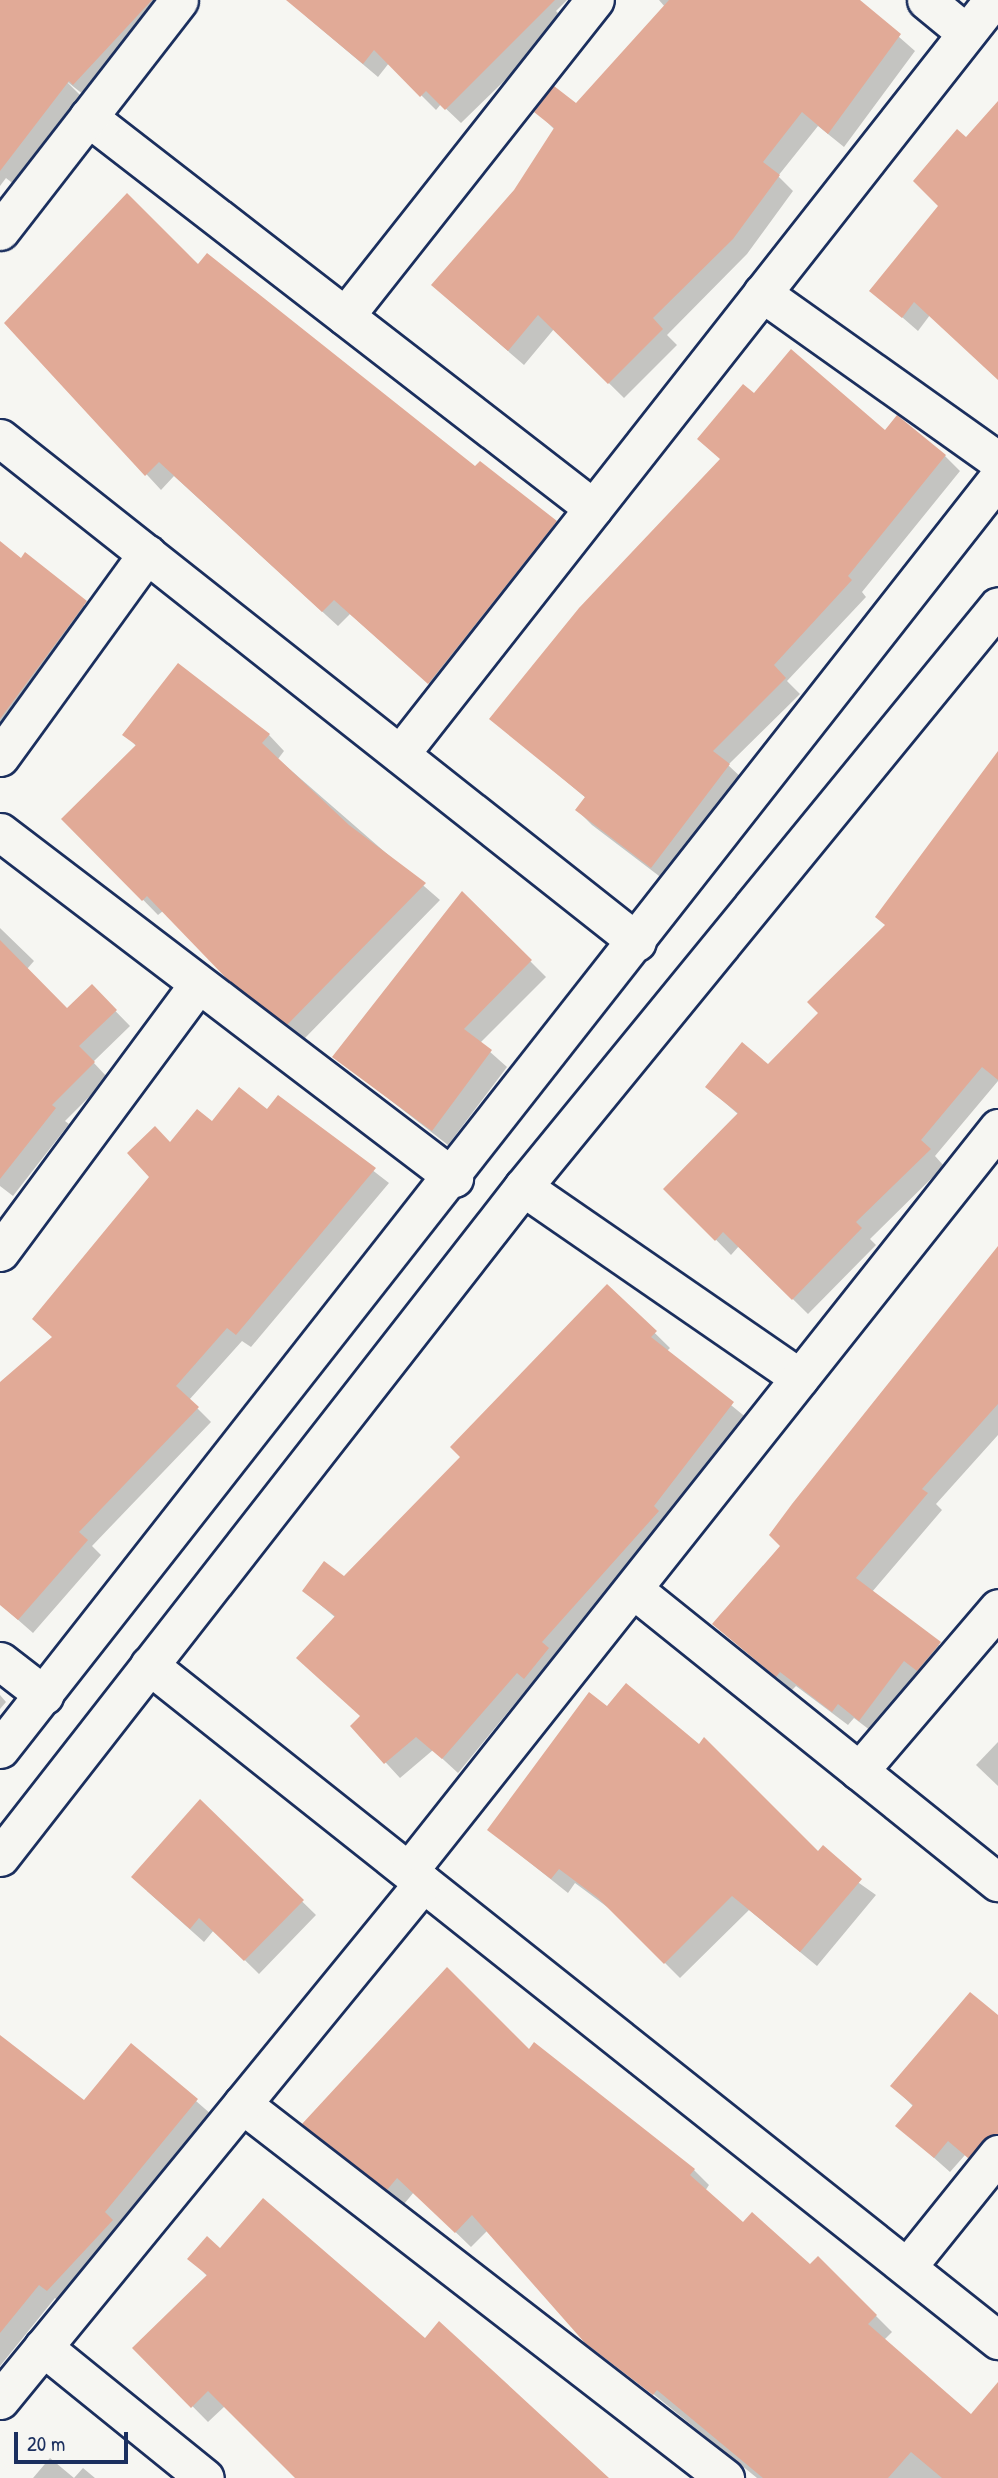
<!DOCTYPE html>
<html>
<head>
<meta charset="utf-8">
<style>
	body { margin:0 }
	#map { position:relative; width:998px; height:2478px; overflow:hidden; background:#f6f6f2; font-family:"Patrick Hand",sans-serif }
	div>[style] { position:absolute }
	.shadow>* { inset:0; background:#0003 }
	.building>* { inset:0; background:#e1aa97 }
	.roads { filter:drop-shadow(2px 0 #1b2f5e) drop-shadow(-2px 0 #1b2f5e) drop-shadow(0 2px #1b2f5e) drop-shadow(0 -2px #1b2f5e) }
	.street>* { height:37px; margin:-18.5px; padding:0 18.5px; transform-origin:18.5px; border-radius:18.5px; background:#f6f6f2 }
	span { translate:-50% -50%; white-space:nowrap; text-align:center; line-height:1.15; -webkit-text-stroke:6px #f6f6f2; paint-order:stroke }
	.scale { position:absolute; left:14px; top:2432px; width:114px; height:32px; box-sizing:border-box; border:4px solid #1b2f5e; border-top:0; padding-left:9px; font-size:21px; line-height:24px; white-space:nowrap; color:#1b2f5e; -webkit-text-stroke:5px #f6f6f2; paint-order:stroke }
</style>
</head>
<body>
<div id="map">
	<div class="shadow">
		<div style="clip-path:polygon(0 0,181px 0,89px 99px,65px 80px,83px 98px,16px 186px,6px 178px,0 186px)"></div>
		<div style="clip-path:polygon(297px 0,567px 0,556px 11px,563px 18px,538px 48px,461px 123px,441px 104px,436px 110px,389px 63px,378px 77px,308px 18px,293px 4px)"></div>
		<div style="clip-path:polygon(659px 0,857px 0,915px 51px,844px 147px,818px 126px,778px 176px,793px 191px,747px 254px,667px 335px,677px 345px,624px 398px,554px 329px,524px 365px,449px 300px,555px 130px,536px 111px,576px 105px,665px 7px)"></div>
		<div style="clip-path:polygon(998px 103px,998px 378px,930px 315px,918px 331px,872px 291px,940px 206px,966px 139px)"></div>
		<div style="clip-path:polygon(198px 267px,570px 537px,444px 697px,350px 614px,338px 626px,174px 476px,161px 490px,7px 323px)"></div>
		<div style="clip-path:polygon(754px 395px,885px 432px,945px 456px,960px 471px,862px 592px,866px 597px,787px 681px,800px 694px,728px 765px,744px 780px,667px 882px,592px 825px,577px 810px,586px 798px,492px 719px,722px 460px)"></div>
		<div style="clip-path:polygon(0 544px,101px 618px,0 750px)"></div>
		<div style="clip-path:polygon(125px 734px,269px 735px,284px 751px,278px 759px,440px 900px,304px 1039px,245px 994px,163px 911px,158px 915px,64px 819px,137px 747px)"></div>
		<div style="clip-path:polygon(998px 752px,998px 1081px,935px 1156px,944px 1166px,870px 1239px,876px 1245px,808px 1314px,739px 1246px,731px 1255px,666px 1189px,739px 1115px,707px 1087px,768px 1066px,820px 1013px,886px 926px)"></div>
		<div style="clip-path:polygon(462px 893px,546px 977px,480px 1043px,507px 1067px,448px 1145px,335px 1057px)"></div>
		<div style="clip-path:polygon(0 928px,34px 961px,27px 969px,67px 1010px,91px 986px,130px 1026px,93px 1062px,108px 1078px,65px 1121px,69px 1124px,13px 1196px,0 1186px)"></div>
		<div style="clip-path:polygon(278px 1097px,389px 1183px,251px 1347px,242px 1341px,189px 1400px,211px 1422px,92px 1546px,101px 1555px,33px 1633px,0 1604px,0 1384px,53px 1338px,171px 1144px,212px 1124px,267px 1111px)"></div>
		<div style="clip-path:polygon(998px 1249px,998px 1435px,936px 1504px,942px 1510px,872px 1592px,955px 1658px,875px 1734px,854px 1718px,848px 1725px,796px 1686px,792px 1690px,714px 1624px,782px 1546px,771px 1535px)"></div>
		<div style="clip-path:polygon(607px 1286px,670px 1348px,666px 1352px,748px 1419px,458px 1773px,433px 1750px,400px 1778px,352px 1726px,362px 1717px,336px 1618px,304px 1591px,345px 1579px,463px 1457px)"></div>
		<div style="clip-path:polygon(0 1695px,6px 1702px,0 1709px)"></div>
		<div style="clip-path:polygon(998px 1742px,998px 1786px,976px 1765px)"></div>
		<div style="clip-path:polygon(200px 1802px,316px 1915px,259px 1974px,214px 1930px,204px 1942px,147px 1891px)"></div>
		<div style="clip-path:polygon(489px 1830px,818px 1854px,876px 1895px,817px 1966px,749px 1910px,680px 1978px,614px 1912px,575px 1883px,568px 1893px)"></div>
		<div style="clip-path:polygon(998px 2017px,998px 2155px,984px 2172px,965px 2155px,950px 2172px,898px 2126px,914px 2107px,892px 2086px)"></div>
		<div style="clip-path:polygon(0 2037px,84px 2102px,132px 2045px,212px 2115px,63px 2305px,55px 2298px,0 2366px)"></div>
		<div style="clip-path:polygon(529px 2051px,694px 2170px,709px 2185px,705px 2191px,743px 2225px,810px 2266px,818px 2258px,892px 2332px,884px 2340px,971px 2416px,998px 2408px,998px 2478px,757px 2478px,605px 2355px,488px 2230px,471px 2247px,414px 2192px,404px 2204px,305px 2124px)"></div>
		<div style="clip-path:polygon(220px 2250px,425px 2340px,605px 2478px,297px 2478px,225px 2406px,208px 2422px,135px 2348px,208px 2277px,190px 2258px)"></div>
		<div style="clip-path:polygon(50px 2458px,74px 2478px,83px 2468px,95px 2478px,33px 2478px)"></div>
	</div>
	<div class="building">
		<div style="clip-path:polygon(0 0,152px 0,73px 85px,69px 81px,0 171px)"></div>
		<div style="clip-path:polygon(286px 0,555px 0,445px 110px,426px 91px,420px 97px,374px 50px,363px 64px)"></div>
		<div style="clip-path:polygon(669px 0,860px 0,901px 34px,828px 134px,802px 112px,763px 162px,780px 175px,733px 239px,653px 318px,663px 329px,608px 384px,538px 315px,508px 351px,431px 285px,514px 190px,554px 128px,534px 112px,554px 86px,576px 103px)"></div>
		<div style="clip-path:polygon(998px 101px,998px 380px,914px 302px,902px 318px,869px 291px,938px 206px,913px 181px,957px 129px,966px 137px)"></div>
		<div style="clip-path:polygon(127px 193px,198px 264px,207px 253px,475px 466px,480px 461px,557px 521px,428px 684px,334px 600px,322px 612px,159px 462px,145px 476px,4px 323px)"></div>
		<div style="clip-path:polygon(791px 349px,885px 430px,897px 415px,946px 455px,848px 576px,852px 580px,774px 665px,786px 678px,713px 751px,730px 764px,651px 868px,575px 810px,585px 797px,489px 719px,579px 608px,720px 459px,697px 439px,743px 384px,754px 393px)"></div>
		<div style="clip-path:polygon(0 541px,21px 558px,25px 552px,87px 601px,0 719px)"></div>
		<div style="clip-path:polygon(178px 663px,270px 734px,262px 743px,349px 825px,426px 883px,287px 1025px,227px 979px,147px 896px,142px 901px,61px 819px,136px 745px,122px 735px)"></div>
		<div style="clip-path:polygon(998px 751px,998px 1080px,982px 1067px,921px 1140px,931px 1149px,856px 1222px,862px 1228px,792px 1300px,723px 1232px,715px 1241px,663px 1189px,738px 1113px,705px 1087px,742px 1042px,768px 1064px,818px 1013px,807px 1002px,885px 925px,875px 917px)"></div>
		<div style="clip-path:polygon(462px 891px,532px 960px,464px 1029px,492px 1050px,432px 1131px,332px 1057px)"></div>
		<div style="clip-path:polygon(0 940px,67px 1008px,92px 984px,117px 1010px,79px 1046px,95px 1062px,52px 1105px,56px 1108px,0 1179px)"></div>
		<div style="clip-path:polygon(239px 1087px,267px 1109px,278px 1095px,376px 1168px,236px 1335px,227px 1328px,176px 1386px,199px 1407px,79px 1532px,88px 1540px,18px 1620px,0 1605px,0 1382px,52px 1337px,32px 1319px,149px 1177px,127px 1153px,155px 1126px,170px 1142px,197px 1109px,212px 1121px)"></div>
		<div style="clip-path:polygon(998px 1246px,998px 1404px,922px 1489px,928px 1493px,856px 1578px,941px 1642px,917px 1671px,904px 1661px,859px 1721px,838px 1704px,832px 1712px,780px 1672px,776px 1677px,712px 1624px,780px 1546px,769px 1535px,792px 1504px)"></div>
		<div style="clip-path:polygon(607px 1284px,657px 1331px,651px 1337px,734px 1402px,654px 1506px,659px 1511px,542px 1642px,549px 1648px,524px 1679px,517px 1673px,442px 1759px,416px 1737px,384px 1764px,350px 1726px,360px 1716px,296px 1658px,335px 1616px,302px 1591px,324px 1561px,344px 1576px,460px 1457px,450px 1447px)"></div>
		<div style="clip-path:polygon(626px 1683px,699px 1744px,704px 1737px,818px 1851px,823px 1845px,862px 1879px,800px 1952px,732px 1896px,664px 1964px,598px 1898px,559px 1869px,551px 1879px,487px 1830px,589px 1692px,607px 1706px)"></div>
		<div style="clip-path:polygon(200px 1799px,304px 1900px,244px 1961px,199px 1918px,190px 1929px,131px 1877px)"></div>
		<div style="clip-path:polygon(447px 1967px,529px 2049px,534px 2042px,695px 2169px,690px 2175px,743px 2222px,752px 2212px,810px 2264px,818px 2256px,877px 2315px,868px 2324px,971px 2414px,998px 2382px,998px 2478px,942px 2478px,911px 2452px,888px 2478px,763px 2478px,657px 2390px,653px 2395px,585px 2343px,472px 2215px,455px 2233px,397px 2178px,387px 2190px,302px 2124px)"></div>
		<div style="clip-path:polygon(970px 1992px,998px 2015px,998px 2134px,968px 2158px,948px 2141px,934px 2158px,895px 2126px,913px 2105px,890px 2086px)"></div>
		<div style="clip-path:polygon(0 2035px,84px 2100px,131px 2043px,198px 2099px,105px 2212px,113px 2220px,47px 2291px,39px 2285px,0 2333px)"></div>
		<div style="clip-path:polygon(263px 2198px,425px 2338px,439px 2321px,609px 2478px,295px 2478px,208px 2391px,191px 2408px,132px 2348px,207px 2275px,187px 2259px,207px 2236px,220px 2248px)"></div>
	</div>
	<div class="roads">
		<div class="street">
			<div style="left:926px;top:0;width:52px;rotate:39.5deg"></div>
			<div style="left:88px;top:117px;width:639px;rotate:37.75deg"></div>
			<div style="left:0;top:231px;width:292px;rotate:-52.2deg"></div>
			<div style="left:762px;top:293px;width:290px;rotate:35.4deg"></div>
			<div style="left:345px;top:316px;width:403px;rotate:-51.7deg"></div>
			<div style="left:0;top:438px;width:812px;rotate:38.35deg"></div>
			<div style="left:400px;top:754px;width:959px;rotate:-51.82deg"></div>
			<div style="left:0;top:757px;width:251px;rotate:-54.1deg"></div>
			<div style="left:0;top:832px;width:571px;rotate:37.31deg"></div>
			<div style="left:523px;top:1187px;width:336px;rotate:34.6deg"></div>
			<div style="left:0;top:1252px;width:333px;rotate:-53.5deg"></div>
			<div style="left:633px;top:1589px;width:468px;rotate:38.8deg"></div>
			<div style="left:0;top:1661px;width:56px;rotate:37.7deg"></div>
			<div style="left:149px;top:1665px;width:1085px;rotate:38.49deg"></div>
			<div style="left:0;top:1749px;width:1616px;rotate:-51.86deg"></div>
			<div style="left:859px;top:1771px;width:214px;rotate:-49.5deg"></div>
			<div style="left:0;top:1857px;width:850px;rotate:-52.02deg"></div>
			<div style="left:523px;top:1187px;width:750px;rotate:-50.73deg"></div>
			<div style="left:410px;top:1869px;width:946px;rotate:-51.57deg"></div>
			<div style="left:242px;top:2104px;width:611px;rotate:37.75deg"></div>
			<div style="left:907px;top:2267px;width:145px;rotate:-51.2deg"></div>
			<div style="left:43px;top:2347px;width:208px;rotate:39deg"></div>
			<div style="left:0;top:2400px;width:668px;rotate:-50.71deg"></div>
		</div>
	</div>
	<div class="scale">20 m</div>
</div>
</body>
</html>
